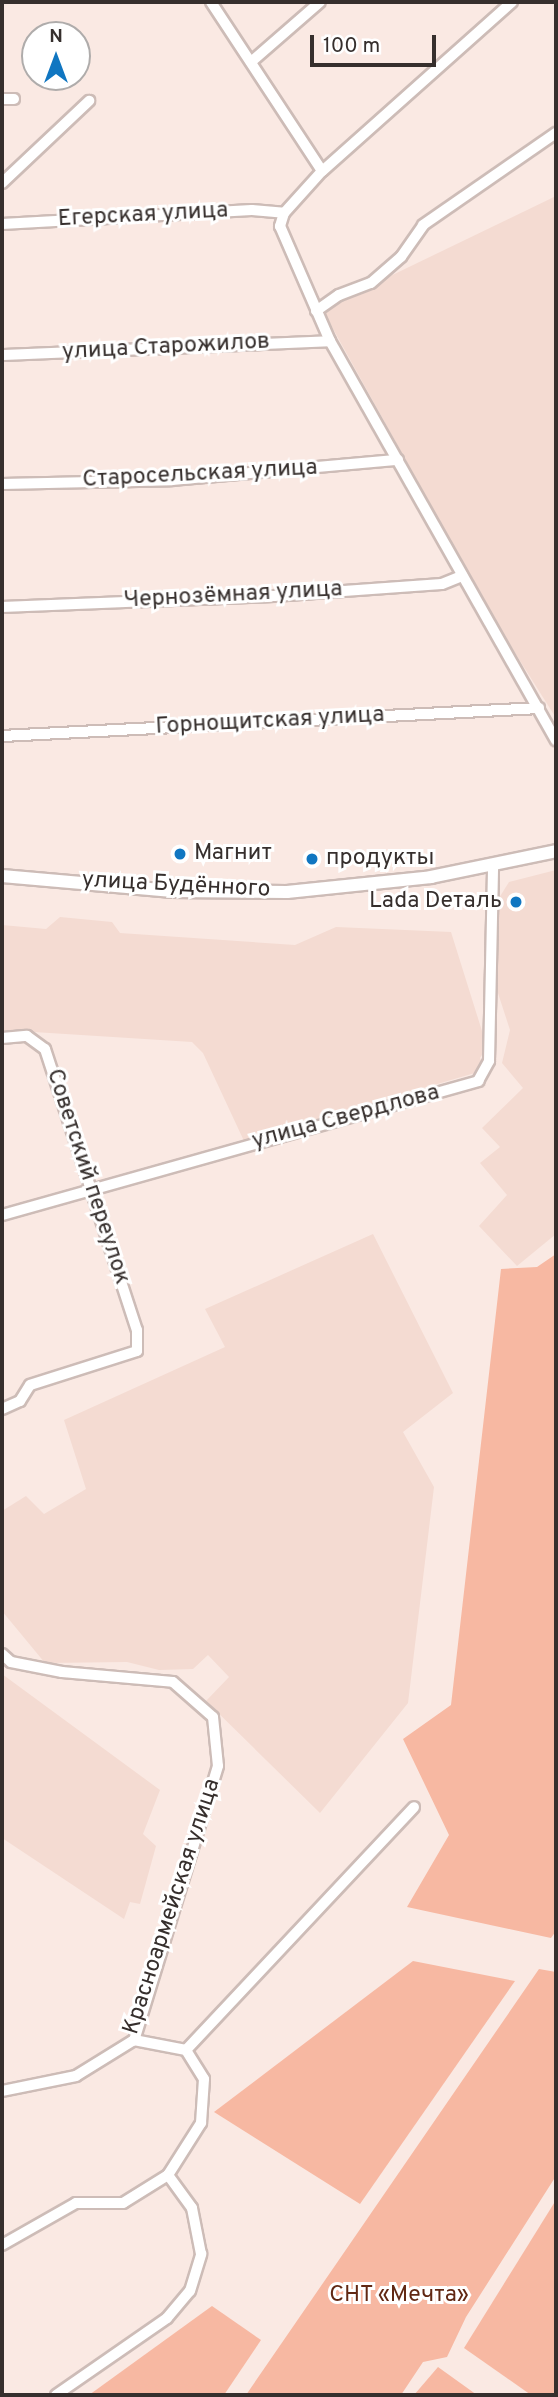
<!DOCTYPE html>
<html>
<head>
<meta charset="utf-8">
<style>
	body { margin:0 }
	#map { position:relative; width:558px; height:2397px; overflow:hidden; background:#fae9e3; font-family:Overpass,sans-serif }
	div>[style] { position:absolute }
	.built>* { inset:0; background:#f4dbd2 }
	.green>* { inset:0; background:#f7b8a2 }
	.roads { filter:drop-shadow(2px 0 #cdbcb7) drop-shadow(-2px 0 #cdbcb7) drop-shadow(0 2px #cdbcb7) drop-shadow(0 -2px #cdbcb7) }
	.minor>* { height:10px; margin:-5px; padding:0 5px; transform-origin:5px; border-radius:5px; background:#fff }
	.major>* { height:12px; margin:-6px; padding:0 6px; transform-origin:6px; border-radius:6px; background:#fff }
	.dots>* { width:19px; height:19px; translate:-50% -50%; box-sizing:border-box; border:4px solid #fff; border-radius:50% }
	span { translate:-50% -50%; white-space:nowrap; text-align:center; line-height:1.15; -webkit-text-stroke:6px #fff; paint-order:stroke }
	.street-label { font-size:23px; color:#362f2d }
	.poi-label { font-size:23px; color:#362f2d }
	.left { translate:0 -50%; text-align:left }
	.right { translate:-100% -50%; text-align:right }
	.park-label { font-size:23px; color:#612813 }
	.frame { position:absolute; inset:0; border:4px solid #362f2d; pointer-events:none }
	.north { position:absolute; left:21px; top:21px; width:70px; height:70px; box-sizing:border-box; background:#fff; border:2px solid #afacab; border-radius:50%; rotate:0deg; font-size:19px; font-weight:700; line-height:28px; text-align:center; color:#362f2d }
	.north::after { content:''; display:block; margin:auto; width:24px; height:32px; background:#1076c1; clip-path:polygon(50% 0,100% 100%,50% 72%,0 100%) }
	.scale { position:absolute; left:310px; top:35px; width:126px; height:32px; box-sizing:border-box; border:4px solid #362f2d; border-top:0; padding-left:9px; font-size:21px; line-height:24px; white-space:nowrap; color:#362f2d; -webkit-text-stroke:5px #fff; paint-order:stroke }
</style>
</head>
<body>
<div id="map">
	<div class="built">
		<div style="clip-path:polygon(556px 196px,556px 718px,495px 621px,322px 309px)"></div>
		<div style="clip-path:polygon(556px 870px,556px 1234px,517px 1266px,479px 1226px,507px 1195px,480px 1163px,500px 1147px,482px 1128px,523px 1088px,502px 1063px,510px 1030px,496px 987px,499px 898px,509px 882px)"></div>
		<div style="clip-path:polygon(60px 917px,112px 922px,120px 933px,295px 945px,336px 927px,451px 932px,487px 1047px,480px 1058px,485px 1070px,244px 1141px,203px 1053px,192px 1042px,2px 1030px,2px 925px,46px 929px)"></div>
		<div style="clip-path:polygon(373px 1234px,453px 1393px,403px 1432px,434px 1487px,408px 1703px,320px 1813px,206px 1701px,229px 1677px,208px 1655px,193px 1669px,159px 1670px,127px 1662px,45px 1663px,2px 1611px,2px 1511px,26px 1496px,44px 1514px,86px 1489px,64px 1420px,225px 1347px,205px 1309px)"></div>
		<div style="clip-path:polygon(2px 1674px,160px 1790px,143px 1834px,156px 1846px,140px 1904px,130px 1902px,124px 1919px,2px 1838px)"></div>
	</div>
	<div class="green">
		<div style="clip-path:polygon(556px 1254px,556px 1931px,551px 1938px,407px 1907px,449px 1835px,403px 1739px,451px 1705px,501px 1269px,537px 1267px)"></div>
		<div style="clip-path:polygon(413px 1961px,515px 1981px,360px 2204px,214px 2112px)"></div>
		<div style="clip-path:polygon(539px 1969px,556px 1972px,556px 2176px,466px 2317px,447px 2357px,423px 2362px,401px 2395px,246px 2395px)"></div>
		<div style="clip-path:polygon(556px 2200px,556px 2395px,531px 2395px,464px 2348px)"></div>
		<div style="clip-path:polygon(212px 2306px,261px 2340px,224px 2395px,89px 2395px)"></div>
		<div style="clip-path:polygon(438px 2367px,477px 2395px,414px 2395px)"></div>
	</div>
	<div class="roads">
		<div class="minor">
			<div style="left:211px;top:2px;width:202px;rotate:56.7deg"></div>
			<div style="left:512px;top:2px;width:254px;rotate:138.3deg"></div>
			<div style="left:322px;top:171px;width:57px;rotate:132.1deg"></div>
			<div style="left:284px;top:213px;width:14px;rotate:107deg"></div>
			<div style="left:280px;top:226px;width:125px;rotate:66.5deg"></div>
			<div style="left:330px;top:341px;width:459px;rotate:60.5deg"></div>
			<div style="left:251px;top:62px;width:91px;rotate:-41deg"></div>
			<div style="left:2px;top:99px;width:12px"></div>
			<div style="left:2px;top:183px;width:120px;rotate:-43.3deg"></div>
			<div style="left:2px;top:224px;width:250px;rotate:-3.2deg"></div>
			<div style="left:252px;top:210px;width:32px;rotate:5deg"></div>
			<div style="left:316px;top:311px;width:28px;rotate:-35deg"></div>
			<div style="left:339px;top:295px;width:34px;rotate:-21deg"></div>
			<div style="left:371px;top:283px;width:40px;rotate:-41deg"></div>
			<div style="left:401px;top:257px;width:39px;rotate:-55deg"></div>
			<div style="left:423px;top:225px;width:162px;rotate:-34.7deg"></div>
			<div style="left:2px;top:355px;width:328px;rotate:-2.4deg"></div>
			<div style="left:2px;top:484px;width:170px;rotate:-1.3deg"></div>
			<div style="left:172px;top:480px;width:227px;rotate:-5.1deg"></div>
			<div style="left:2px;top:607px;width:272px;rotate:-2.3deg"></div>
			<div style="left:274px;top:596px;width:168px;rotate:-4.1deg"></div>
			<div style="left:442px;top:584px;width:22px;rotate:-22deg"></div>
			<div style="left:2px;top:736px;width:538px;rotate:-2.98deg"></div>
			<div style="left:2px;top:1038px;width:25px;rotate:-5deg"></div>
			<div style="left:27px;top:1036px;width:22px;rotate:36deg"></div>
			<div style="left:45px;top:1049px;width:296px;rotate:71.9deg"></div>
			<div style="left:137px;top:1330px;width:21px;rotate:90deg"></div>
			<div style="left:137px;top:1351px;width:112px;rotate:162.4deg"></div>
			<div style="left:30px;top:1385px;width:19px;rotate:122deg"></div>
			<div style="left:20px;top:1401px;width:20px;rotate:156deg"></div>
			<div style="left:2px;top:1215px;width:495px;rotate:-15.7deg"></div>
			<div style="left:478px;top:1081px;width:23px;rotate:-61deg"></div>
			<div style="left:489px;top:1061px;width:196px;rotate:-88.8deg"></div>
			<div style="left:2px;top:1654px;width:12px;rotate:42deg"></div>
			<div style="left:11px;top:1662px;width:52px;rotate:11.1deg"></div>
			<div style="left:62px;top:1672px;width:111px;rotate:5.1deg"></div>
			<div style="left:173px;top:1682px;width:53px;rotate:41.2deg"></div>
			<div style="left:213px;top:1717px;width:49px;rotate:84.2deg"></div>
			<div style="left:218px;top:1766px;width:287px;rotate:107deg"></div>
			<div style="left:134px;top:2040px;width:68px;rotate:148.2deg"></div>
			<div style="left:76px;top:2076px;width:76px;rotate:168.5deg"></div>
			<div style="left:186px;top:2050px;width:333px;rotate:-46.8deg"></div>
			<div style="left:2px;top:2245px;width:85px;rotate:-29.6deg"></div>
			<div style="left:76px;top:2203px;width:47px"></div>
			<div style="left:123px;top:2203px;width:53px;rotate:-31.9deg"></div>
			<div style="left:168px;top:2175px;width:62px;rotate:-57.6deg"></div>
			<div style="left:201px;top:2123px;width:44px;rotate:-86.1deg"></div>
			<div style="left:204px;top:2079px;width:34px;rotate:-122deg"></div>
			<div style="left:186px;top:2050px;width:53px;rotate:-169.1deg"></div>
			<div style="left:56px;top:2395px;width:135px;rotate:-34.7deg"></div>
			<div style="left:167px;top:2318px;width:35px;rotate:-50deg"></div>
			<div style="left:190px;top:2291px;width:39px;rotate:-73deg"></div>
			<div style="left:201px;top:2254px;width:47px;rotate:-101.1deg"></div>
			<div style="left:192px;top:2208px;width:41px;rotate:-126deg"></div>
		</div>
		<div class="major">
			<div style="left:2px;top:876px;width:171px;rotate:5deg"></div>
			<div style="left:172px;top:891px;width:115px;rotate:0.5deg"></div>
			<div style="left:287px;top:892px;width:145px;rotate:-5.9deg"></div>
			<div style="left:431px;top:877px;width:128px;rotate:-11.7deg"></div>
		</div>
	</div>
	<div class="dots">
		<div style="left:180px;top:854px;background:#1076c1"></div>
		<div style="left:312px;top:859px;background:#1076c1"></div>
		<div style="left:516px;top:902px;background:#1076c1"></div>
	</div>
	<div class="street-label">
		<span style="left:143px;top:216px;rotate:-3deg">Егерская улица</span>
		<span style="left:166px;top:348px;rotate:-3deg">улица Старожилов</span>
		<span style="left:200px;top:475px;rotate:-3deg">Старосельская улица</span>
		<span style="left:233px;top:596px;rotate:-3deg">Чернозёмная улица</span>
		<span style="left:270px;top:722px;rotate:-3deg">Горнощитская улица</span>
		<span style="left:176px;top:886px;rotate:3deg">улица Будённого</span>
		<span style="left:346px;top:1118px;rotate:-15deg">улица Свердлова</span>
		<span style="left:87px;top:1177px;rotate:72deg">Советский переулок</span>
		<span style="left:173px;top:1907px;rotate:-72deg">Красноармейская улица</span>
	</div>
	<div class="poi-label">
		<span class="left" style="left:194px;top:854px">Магнит</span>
		<span class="left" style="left:326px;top:859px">продукты</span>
		<span class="right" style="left:502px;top:902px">Lada Dеталь</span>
	</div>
	<div class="park-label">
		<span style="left:399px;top:2296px">СНТ «Мечта»</span>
	</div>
	<div class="frame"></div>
	<div class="north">N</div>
	<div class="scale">100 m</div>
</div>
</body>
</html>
